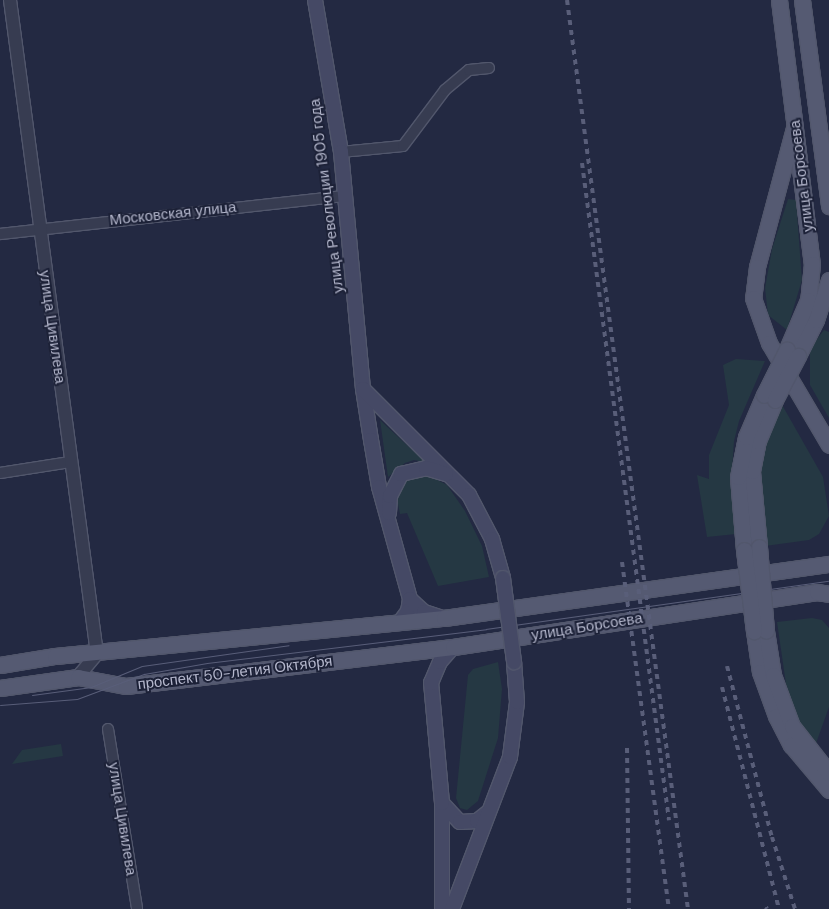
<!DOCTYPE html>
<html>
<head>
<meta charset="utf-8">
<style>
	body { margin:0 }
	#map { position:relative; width:829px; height:909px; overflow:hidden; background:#232942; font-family:"DM Sans",sans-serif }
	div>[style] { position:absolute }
	.green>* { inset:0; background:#253843 }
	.roads { filter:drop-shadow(1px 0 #52576c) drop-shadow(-1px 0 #52576c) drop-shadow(0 1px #52576c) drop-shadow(0 -1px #52576c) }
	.minor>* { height:10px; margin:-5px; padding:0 5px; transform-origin:5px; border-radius:5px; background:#373c51 }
	.tertiary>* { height:12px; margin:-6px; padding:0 6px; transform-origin:6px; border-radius:6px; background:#373c51 }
	.secondary>* { height:14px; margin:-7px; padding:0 7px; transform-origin:7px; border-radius:7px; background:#454965 }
	.primary>* { height:15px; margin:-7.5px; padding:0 7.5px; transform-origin:7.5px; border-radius:7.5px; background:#555a72 }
	.tram>* { height:1px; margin:-0.5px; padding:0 0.5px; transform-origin:0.5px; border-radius:0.5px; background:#595e79 }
	.rail>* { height:4px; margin-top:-2px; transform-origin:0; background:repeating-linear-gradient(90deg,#595e79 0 5px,transparent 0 10px) }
	.bridges { filter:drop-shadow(1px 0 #52576c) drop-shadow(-1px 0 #52576c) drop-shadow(0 1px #52576c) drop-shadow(0 -1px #52576c) }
	.secondary-bridge>* { height:14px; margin:-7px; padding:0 7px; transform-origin:7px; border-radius:7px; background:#454965 }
	.primary-bridge>* { height:15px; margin:-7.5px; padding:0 7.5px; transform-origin:7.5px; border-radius:7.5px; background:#555a72 }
	span { translate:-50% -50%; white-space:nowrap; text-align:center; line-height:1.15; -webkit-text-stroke:4px #1c2137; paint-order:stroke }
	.street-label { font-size:15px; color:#b4b7cc }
</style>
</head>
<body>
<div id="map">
	<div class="green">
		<div style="clip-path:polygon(788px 199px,796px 200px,802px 280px,787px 330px,768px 315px,765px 288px,772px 249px)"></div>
		<div style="clip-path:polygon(824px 330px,829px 332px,829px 418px,810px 385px,810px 348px)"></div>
		<div style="clip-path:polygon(736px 359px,765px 361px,739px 421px,734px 441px,731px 486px,736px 534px,707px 537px,697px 475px,709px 479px,709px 455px,729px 405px,723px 365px)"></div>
		<div style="clip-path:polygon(781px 403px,823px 477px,829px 516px,819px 534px,809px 540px,765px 546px,759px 497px,760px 469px,764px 445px)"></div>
		<div style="clip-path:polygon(380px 420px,425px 462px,414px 460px,405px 463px,388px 477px)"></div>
		<div style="clip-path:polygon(426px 474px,447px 485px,465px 511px,482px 546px,489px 577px,438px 586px,407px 513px,400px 514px,397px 499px,404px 480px)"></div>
		<div style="clip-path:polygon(812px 618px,822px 620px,829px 628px,829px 707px,814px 749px,792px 709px,787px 691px,777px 622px)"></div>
		<div style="clip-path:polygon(498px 662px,502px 689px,498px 738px,478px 801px,467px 810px,460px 808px,456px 798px,468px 675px,473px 669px)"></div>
		<div style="clip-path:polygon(61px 744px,63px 756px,12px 764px,22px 750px)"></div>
	</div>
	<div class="roads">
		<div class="minor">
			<div style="left:341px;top:152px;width:62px;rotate:-5.5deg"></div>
			<div style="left:403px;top:146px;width:70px;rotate:-53.1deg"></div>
			<div style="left:445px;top:90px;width:31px;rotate:-40deg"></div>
			<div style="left:469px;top:70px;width:20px;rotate:-6deg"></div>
			<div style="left:0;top:234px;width:348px;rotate:-6.3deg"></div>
			<div style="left:0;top:473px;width:71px;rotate:-8.9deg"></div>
			<div style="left:108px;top:729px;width:182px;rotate:80.8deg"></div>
		</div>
		<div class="tertiary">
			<div style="left:10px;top:0;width:660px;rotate:82.42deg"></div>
			<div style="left:97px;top:654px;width:30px;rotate:130deg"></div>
		</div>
		<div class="secondary">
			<div style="left:315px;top:0;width:154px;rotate:80.3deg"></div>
			<div style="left:341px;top:152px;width:238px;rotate:84.7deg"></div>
			<div style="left:363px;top:389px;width:52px;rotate:81.1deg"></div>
			<div style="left:371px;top:440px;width:48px;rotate:80.3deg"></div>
			<div style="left:379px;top:487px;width:116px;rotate:74.5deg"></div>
			<div style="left:410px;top:599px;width:12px;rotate:99deg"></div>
			<div style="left:408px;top:611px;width:14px;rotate:126deg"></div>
			<div style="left:363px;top:389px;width:150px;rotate:45deg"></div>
			<div style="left:469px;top:495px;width:50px;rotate:62.4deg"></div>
			<div style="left:492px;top:539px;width:41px;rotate:74.2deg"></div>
			<div style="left:389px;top:513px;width:17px;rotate:-87deg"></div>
			<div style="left:390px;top:496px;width:25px;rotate:-63deg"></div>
			<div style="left:401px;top:474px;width:26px;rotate:-13deg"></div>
			<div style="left:426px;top:468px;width:21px;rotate:17deg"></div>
			<div style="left:410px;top:599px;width:19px;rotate:43deg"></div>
			<div style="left:424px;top:612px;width:20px;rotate:18deg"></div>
			<div style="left:442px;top:803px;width:26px;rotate:47deg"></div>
			<div style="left:460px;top:822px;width:17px;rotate:-3deg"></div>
			<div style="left:477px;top:821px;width:13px;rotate:-39deg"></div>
			<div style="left:442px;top:909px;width:106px;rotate:-90deg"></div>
			<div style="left:442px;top:803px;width:121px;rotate:-95.2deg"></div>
			<div style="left:431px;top:683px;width:23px;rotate:-67deg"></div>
			<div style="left:440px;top:662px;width:20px;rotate:-49deg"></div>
			<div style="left:452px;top:909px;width:163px;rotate:-69.1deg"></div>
			<div style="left:510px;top:757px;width:55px;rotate:-82.7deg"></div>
			<div style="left:517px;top:702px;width:40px;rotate:-94.3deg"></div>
		</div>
		<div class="primary">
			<div style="left:779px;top:0;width:266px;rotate:82.9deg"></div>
			<div style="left:812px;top:264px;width:36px;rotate:96deg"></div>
			<div style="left:808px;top:300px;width:53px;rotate:113.2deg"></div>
			<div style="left:802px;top:0;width:208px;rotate:82.5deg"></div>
			<div style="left:794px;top:128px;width:144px;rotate:104.9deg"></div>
			<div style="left:757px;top:267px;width:31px;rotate:97deg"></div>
			<div style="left:753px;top:298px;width:48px;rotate:70.4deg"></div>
			<div style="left:769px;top:343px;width:118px;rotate:59.5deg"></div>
			<div style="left:798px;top:356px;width:40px;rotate:-63.4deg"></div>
			<div style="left:816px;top:320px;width:42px;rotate:-72deg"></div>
			<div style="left:759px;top:547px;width:76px;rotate:-95.3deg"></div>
			<div style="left:752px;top:471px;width:31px;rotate:-79deg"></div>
			<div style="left:758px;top:441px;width:44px;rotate:-67.5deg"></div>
			<div style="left:744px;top:550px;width:73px;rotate:-94.7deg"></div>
			<div style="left:738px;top:477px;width:41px;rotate:-78.7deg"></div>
			<div style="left:746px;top:437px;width:46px;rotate:-66.8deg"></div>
			<div style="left:754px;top:631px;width:41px;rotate:81.7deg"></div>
			<div style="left:760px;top:672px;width:47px;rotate:70deg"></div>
			<div style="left:776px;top:716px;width:33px;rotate:63deg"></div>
			<div style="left:791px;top:745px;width:59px;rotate:49.8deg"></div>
			<div style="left:766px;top:631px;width:45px;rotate:81deg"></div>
			<div style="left:773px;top:675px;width:54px;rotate:69.6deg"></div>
			<div style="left:792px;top:726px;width:60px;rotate:51.8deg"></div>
			<div style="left:0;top:665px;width:56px;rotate:-9.3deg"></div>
			<div style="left:55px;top:656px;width:391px;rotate:-5.6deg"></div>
			<div style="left:444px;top:618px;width:389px;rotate:-8deg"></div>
			<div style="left:0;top:688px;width:79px;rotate:-8deg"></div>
			<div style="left:78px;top:677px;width:49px;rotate:10.6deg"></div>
			<div style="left:126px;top:686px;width:329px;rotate:-6.8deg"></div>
			<div style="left:453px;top:647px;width:368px;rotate:-8.6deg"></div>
			<div style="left:817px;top:592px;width:12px;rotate:9deg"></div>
		</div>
	</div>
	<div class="tram">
		<div style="left:32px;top:695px;width:60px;rotate:-7.7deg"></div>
		<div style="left:91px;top:687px;width:55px;rotate:-22.4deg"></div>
		<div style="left:142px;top:666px;width:148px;rotate:-8.1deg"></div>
		<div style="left:0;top:705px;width:77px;rotate:-4.5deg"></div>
		<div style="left:77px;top:699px;width:72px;rotate:-20.5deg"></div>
		<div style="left:144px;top:674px;width:64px;rotate:-9.9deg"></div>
		<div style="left:207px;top:663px;width:281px;rotate:-6.9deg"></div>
		<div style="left:486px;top:629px;width:346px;rotate:-8deg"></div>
	</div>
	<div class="rail">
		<div style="left:567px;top:0;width:917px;rotate:82.42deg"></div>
		<div style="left:582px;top:163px;width:663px;rotate:82.46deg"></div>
		<div style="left:622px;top:562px;width:350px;rotate:82.3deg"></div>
		<div style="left:727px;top:666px;width:177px;rotate:75.3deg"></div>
		<div style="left:772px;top:837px;width:76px;rotate:72.3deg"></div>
		<div style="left:722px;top:687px;width:229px;rotate:75.6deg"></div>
		<div style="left:627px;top:748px;width:161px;rotate:89.3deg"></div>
		<div style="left:766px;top:907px;width:2px;rotate:63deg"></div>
	</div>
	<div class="bridges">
		<div class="secondary-bridge">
			<div style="left:503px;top:578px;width:85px;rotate:82.5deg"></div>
		</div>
		<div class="primary-bridge">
			<div style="left:764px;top:395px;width:51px;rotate:-63.4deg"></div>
			<div style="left:775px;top:400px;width:50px;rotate:-62.4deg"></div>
			<div style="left:759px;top:547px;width:84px;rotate:85.2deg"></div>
			<div style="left:744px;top:550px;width:82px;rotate:83deg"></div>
		</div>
	</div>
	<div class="street-label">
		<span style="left:802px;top:176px;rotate:-97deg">улица Борсоева</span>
		<span style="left:327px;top:196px;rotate:-97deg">улица Революции 1905 года</span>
		<span style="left:173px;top:214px;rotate:-6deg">Московская улица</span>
		<span style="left:52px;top:327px;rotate:82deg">улица Цивилева</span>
		<span style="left:587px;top:627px;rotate:-9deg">улица Борсоева</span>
		<span style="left:235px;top:673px;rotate:-7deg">проспект 50-летия Октября</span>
		<span style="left:122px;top:819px;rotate:81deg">улица Цивилева</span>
	</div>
</div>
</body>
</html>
